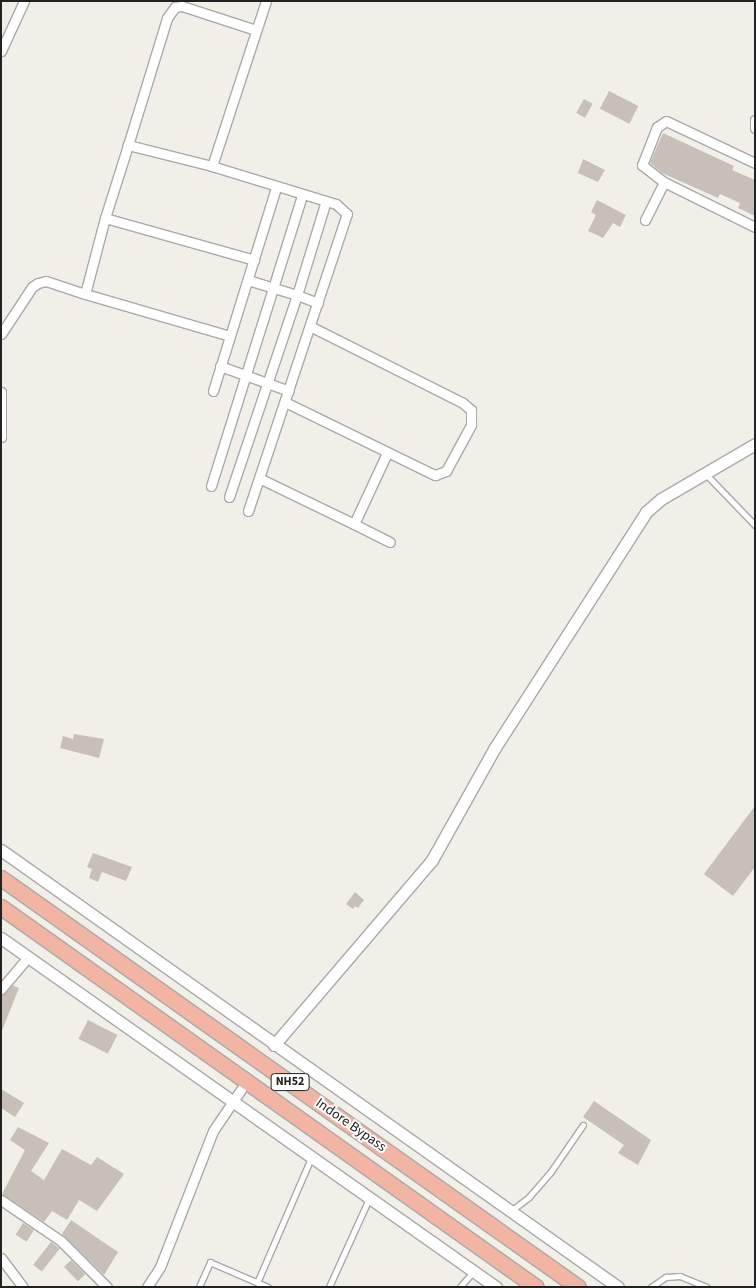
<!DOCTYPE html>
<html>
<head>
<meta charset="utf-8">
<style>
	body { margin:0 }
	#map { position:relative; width:756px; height:1288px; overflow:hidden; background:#f2efe9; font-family:"Source Sans 3",sans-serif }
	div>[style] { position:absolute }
	.building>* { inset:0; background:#c7bfb8; transform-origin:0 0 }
	.roads { filter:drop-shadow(1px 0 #a9a9a9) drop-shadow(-1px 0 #a9a9a9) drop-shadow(0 1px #a9a9a9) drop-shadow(0 -1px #a9a9a9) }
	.service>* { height:4.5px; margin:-2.25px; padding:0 2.25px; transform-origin:2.25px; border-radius:2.25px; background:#fff }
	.minor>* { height:9px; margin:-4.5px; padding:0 4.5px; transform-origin:4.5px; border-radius:4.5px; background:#fff }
	.tertiary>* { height:11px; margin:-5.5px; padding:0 5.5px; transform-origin:5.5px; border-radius:5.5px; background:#fff }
	.trunk>* { height:15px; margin:-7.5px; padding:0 7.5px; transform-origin:7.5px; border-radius:7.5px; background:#f2b4a3 }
	span { translate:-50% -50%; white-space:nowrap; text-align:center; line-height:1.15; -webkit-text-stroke:4px #fff; paint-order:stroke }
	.shield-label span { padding:1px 4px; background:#fff; border:1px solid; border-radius:4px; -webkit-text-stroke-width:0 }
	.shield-label { font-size:12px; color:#222; font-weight:700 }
	.street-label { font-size:14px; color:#222 }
	.frame { position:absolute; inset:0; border:2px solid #222; pointer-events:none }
</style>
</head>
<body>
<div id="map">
	<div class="building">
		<div style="left:609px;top:91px;width:33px;height:20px;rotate:27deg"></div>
		<div style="left:584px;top:99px;width:10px;height:16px;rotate:29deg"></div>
		<div style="clip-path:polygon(663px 133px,734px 166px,732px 170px,755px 180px,755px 216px,738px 208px,740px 203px,720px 194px,718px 198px,662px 173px,650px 163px)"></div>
		<div style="clip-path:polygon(583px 159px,605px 170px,598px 182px,578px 173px)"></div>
		<div style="clip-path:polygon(597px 200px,626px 215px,620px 227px,613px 223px,603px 238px,588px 231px,596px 215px,591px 212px)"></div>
		<div style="clip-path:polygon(74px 734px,104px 739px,99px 758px,60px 748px,63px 736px,73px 739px)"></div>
		<div style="clip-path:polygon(755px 806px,755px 867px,733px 896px,704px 874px)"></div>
		<div style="clip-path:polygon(93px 853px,132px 867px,126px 881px,102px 872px,98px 882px,89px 878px,92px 869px,87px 867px)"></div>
		<div style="clip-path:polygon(355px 892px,364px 900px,358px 908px,355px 906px,353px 909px,346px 904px)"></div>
		<div style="clip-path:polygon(12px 985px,19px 988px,1px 1033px,1px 996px)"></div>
		<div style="left:88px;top:1020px;width:33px;height:21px;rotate:27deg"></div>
		<div style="clip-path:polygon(1px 1089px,24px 1103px,15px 1117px,1px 1108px)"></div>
		<div style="clip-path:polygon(594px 1101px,651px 1140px,638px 1165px,618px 1153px,624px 1145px,583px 1117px)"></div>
		<div style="clip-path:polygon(18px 1127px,49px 1143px,31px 1171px,44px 1180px,62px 1149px,91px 1165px,97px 1157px,124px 1174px,97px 1211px,79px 1200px,67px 1220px,52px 1211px,44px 1222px,2px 1194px,25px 1150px,10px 1140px)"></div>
		<div style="clip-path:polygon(71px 1220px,118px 1252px,104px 1275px,62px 1234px)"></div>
		<div style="left:23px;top:1223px;width:13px;height:14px;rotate:32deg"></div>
		<div style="left:51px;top:1242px;width:11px;height:29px;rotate:38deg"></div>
		<div style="left:71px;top:1260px;width:20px;height:10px;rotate:45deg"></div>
	</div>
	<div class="roads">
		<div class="service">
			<div style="left:706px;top:474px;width:71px;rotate:46.1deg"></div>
			<div style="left:512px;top:1210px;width:21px;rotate:-37deg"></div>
			<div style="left:529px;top:1197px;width:32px;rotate:-49deg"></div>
			<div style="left:550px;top:1173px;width:58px;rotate:-55.5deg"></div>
			<div style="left:257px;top:1283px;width:136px;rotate:-66.6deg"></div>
			<div style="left:199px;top:1287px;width:27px;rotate:-66deg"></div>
			<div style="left:210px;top:1262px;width:63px;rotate:23.3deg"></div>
			<div style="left:329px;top:1287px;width:97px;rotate:-65.6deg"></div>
			<div style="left:460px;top:1287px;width:18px;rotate:-49deg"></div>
			<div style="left:651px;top:1287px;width:18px;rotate:-34deg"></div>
			<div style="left:666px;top:1277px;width:14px;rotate:-4deg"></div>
			<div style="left:680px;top:1276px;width:29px;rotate:22deg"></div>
		</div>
		<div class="minor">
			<div style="left:1px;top:51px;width:55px;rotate:-65.3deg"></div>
			<div style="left:755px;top:120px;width:8px;rotate:90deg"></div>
			<div style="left:755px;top:163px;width:98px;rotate:-154.7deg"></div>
			<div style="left:666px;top:121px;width:11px;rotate:146deg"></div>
			<div style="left:657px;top:127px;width:41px;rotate:111.5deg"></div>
			<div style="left:642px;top:165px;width:28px;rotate:38deg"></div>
			<div style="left:664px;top:182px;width:102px;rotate:26.3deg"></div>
			<div style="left:212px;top:166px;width:87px;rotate:-166deg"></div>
			<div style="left:128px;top:145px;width:133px;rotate:-72.9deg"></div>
			<div style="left:167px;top:18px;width:14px;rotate:-54deg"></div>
			<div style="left:175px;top:7px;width:7px;rotate:-8deg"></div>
			<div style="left:182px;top:6px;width:78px;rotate:18deg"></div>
			<div style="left:105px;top:218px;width:77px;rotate:-72.5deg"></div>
			<div style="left:645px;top:220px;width:42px;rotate:-63.4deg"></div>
			<div style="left:318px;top:303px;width:22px;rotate:-159deg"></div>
			<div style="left:297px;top:295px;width:98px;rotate:-72.9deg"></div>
			<div style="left:1px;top:334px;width:56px;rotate:-56.6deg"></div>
			<div style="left:32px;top:287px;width:7px;rotate:-34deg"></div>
			<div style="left:38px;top:283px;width:8px;rotate:-14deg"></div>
			<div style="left:46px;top:281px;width:41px;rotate:18.4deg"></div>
			<div style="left:230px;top:336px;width:151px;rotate:-163.8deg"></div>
			<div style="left:85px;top:294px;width:79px;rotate:-75.3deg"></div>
			<div style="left:105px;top:218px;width:155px;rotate:15.7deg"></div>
			<div style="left:220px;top:366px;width:73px;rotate:19.9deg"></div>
			<div style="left:213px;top:391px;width:214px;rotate:-72.8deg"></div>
			<div style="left:1px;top:392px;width:45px;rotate:90deg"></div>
			<div style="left:285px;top:402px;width:167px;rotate:26deg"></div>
			<div style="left:435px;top:475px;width:12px;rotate:-20deg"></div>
			<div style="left:446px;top:471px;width:52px;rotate:-61.5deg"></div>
			<div style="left:471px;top:425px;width:15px;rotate:-90deg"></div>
			<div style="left:471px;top:410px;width:11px;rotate:-139deg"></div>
			<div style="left:463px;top:403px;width:171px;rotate:-153.3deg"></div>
			<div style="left:261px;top:479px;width:103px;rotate:25.8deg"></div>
			<div style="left:354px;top:524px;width:78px;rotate:-65.1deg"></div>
			<div style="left:211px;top:486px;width:305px;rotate:-72.6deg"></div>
			<div style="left:229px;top:497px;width:213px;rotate:-71.4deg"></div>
			<div style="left:297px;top:295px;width:51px;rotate:-163deg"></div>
			<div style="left:248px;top:511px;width:313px;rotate:-71.6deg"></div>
			<div style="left:347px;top:214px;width:15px;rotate:-138deg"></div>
			<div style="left:336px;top:204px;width:130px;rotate:-163deg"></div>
			<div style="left:212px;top:166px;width:174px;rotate:-71.9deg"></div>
			<div style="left:354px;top:524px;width:40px;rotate:26.6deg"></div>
			<div style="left:1px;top:989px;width:42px;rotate:-49.8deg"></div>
			<div style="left:1px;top:1200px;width:73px;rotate:34.3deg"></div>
			<div style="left:61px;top:1241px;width:65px;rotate:45deg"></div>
			<div style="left:1px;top:1258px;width:36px;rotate:53deg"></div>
			<div style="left:147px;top:1287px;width:24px;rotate:-57deg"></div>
			<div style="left:160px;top:1267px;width:146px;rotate:-68.7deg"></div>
			<div style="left:213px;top:1131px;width:59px;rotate:-56deg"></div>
		</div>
		<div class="tertiary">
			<div style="left:1px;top:850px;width:756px;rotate:35.31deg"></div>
			<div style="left:1px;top:938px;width:606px;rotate:35.19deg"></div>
			<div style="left:274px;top:1045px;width:243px;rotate:-49.5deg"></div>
			<div style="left:432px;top:860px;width:127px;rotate:-60.8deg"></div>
			<div style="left:494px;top:749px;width:282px;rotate:-57.3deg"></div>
			<div style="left:646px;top:512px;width:20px;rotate:-41deg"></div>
			<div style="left:661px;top:499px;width:109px;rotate:-30.3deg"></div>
		</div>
		<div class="trunk">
			<div style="left:1px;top:878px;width:707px;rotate:35.33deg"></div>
			<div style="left:1px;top:907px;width:656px;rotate:35.39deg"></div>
		</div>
	</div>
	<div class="shield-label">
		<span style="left:290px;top:1082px">NH52</span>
	</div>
	<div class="street-label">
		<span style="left:351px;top:1125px;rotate:35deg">Indore Bypass</span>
	</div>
	<div class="frame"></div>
</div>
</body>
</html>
